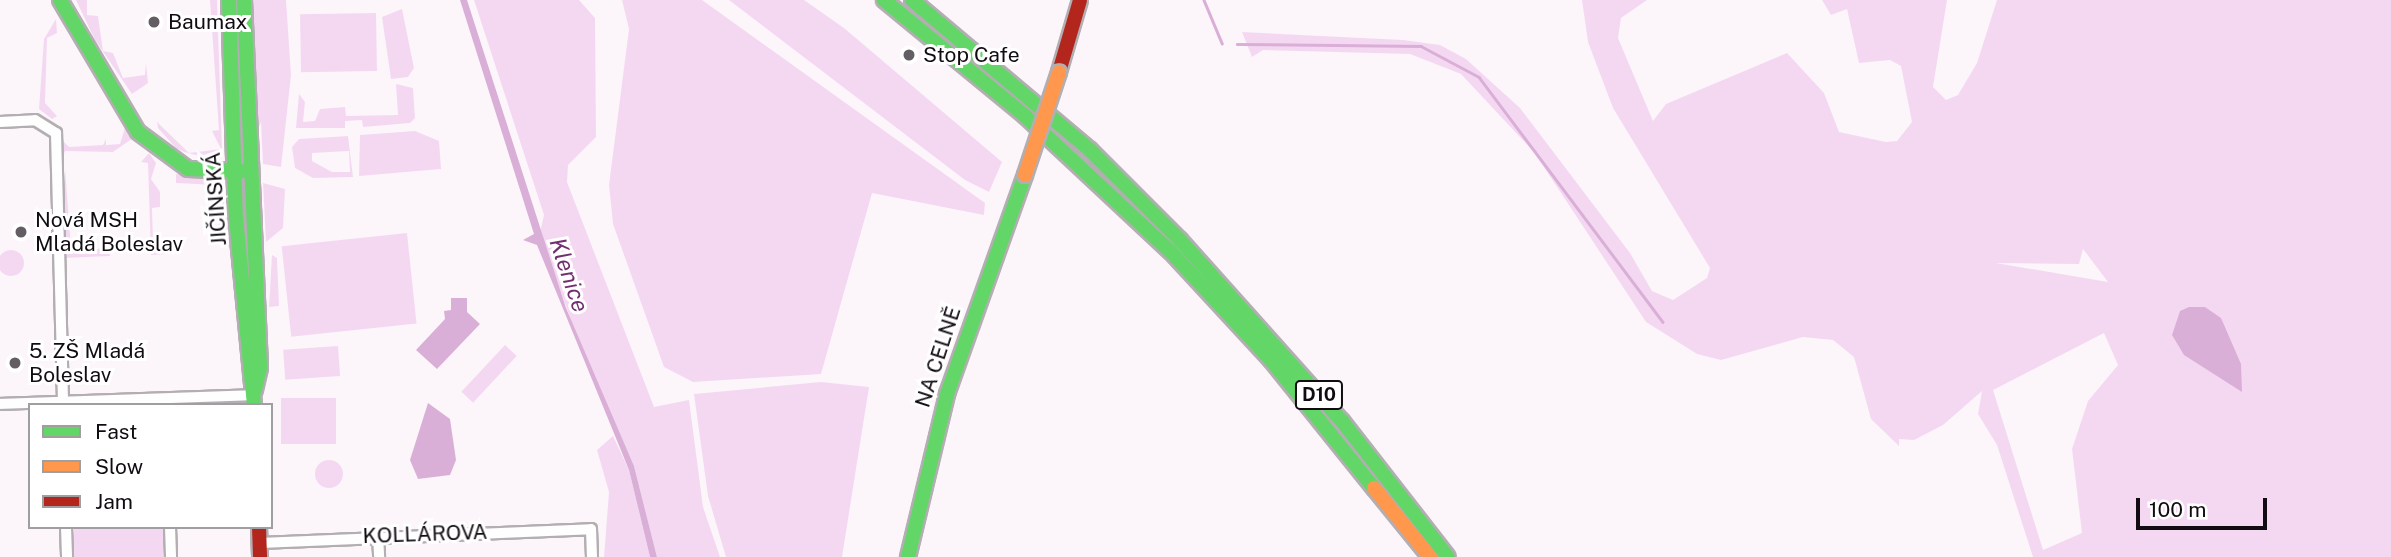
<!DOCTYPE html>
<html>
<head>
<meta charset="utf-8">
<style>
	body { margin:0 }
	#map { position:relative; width:2391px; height:557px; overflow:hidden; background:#fcf6fb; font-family:"Public Sans",sans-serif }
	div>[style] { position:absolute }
	.green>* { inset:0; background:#f4d8f2; transform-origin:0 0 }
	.round { border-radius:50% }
	.water>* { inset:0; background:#daafd7 }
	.stream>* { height:2.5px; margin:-1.25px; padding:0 1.25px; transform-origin:1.25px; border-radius:1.25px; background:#daafd7 }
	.roads { filter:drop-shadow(2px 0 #b3aeb2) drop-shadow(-2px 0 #b3aeb2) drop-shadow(0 2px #b3aeb2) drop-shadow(0 -2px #b3aeb2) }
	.street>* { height:10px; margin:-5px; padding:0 5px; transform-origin:5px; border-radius:5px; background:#fffefe }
	.fast>* { height:14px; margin:-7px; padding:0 7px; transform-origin:7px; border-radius:7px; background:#63d668 }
	.slow>* { height:14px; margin:-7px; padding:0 7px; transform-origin:7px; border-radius:7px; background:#ff974d }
	.jam>* { height:14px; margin:-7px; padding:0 7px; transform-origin:7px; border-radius:7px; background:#b3261e }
	.bridges { filter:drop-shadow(2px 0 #b3aeb2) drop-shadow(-2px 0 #b3aeb2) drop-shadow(0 2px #b3aeb2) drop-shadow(0 -2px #b3aeb2) }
	.slow-bridge>* { height:14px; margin:-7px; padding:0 7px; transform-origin:7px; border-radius:7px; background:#ff974d }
	.dots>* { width:19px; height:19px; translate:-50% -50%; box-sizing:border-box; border:4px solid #fff; border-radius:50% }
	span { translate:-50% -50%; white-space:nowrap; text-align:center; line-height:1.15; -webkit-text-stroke:6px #fff; paint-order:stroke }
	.shield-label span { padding:2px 5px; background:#fff; border:2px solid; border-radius:5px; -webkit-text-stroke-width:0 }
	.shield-label { font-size:19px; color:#110c11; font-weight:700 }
	.poi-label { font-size:21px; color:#110c11 }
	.left { translate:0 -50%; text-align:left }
	.street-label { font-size:21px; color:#110c11 }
	.water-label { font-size:23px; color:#732e70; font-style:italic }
	.legend { position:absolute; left:28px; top:403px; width:245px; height:126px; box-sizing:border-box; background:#fff; border:2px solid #a09ea0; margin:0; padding:9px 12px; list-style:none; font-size:21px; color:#110c11 }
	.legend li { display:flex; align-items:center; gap:14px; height:35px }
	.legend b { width:35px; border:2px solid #a09ea0 }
	.scale { position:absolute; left:2136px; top:498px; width:131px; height:32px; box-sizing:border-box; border:4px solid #110c11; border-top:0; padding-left:9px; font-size:21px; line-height:24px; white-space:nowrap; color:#110c11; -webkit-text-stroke:5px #fff; paint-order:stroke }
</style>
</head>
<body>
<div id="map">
	<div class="green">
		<div style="clip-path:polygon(76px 0,87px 0,87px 15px,98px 16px,103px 51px,113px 53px,123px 78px,145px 75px,146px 63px,148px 83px,132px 94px,95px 40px)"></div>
		<div style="clip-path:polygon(210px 0,217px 0,222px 149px,200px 156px,184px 152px,176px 148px,158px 128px,157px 122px,189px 153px,221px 149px,212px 131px,219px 130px)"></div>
		<div style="clip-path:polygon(248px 0,286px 0,291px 75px,281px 167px,263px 164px,261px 122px,253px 143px)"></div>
		<div style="clip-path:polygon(474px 0,579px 0,595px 18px,596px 137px,568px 165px,567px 182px,654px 407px,689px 400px,703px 507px,720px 557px,657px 557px,634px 466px,579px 343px,540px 233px,544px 215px)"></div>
		<div style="clip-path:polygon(622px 0,702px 0,985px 203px,984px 215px,872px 193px,821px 374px,693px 382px,664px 367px,613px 224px,609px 185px,629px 29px)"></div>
		<div style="clip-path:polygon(729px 0,804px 0,844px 28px,1002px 162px,989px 192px,965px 180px)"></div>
		<div style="clip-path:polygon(evenodd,1582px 0,1647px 0,1621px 18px,1618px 38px,1653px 121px,1666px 104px,1787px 53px,1824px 93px,1839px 132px,1886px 142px,1897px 141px,1912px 122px,1901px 66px,1890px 60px,1859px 63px,1847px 9px,1831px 15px,1822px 0,1947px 0,1933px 87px,1946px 100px,1958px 95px,1977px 63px,1997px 0,2391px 0,2391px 557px,2033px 557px,1997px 445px,1978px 414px,1982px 391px,1943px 425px,1914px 440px,1899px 439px,1899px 446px,1871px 419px,1854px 357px,1833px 340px,1803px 337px,1721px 360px,1697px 354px,1646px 322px,1534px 152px,1461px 74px,1410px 54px,1263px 50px,1252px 57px,1242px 32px,1403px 40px,1440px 45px,1466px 59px,1520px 108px,1630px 253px,1652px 291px,1673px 300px,1707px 278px,1710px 268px,1613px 108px,1588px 42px,1582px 0,2083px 249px,2108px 282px,1996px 263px,2079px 264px,2083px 249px,1582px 0,2104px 333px,2118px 365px,2088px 401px,2072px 449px,2082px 533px,2043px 550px,1993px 390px,2104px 333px)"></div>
		<div style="clip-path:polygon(402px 9px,414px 68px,408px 77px,391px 79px,382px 17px)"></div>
		<div style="left:376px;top:13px;width:58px;height:76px;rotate:89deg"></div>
		<div style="clip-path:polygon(56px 19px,57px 33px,47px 38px,45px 103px,57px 116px,52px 119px,39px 109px,44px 39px)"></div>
		<div style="clip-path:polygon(396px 84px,413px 88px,415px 118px,410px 123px,363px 127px,362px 120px,345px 121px,345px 128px,296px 128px,299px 94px,305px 102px,303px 122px,315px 121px,320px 109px,345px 107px,346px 116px,398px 115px)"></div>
		<div style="clip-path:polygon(126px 124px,133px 138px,113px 152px,65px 151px,63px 157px,63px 141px,69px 147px,103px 145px,106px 139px,106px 145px,120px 144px)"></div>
		<div style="clip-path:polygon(415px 131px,439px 141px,441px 169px,359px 176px,360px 135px)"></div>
		<div style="clip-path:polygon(evenodd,348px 136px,353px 177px,313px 178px,295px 168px,292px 147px,299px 139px,348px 136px,349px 151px,350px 172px,332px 172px,312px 161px,312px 153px,349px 151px)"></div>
		<div style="clip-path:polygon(149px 153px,156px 163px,151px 179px,160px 192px,160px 207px,152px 208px,153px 242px,165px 244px,166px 254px,151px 255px,148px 163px,141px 162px)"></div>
		<div style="clip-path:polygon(65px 168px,71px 248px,109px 249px,110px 256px,64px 258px)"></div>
		<div style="clip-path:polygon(176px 174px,221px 179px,230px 251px,219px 227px,217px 185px,176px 183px)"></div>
		<div style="clip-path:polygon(263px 183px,285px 189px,283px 228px,266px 242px)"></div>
		<div style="left:407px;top:233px;width:91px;height:126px;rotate:84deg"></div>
		<div class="round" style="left:-2px;top:250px;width:26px;height:26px"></div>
		<div style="clip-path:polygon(272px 255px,277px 258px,279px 306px,269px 307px)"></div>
		<div style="left:505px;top:345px;width:16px;height:64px;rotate:43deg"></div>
		<div style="left:338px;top:346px;width:30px;height:55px;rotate:86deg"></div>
		<div style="clip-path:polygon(821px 382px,869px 387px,842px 557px,726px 557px,708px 496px,694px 394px)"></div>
		<div style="left:281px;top:398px;width:55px;height:46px"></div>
		<div style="clip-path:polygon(613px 436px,629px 470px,650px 557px,604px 557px,609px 492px,597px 450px)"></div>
		<div class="round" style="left:315px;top:460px;width:28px;height:28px"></div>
		<div style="left:74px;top:527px;width:90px;height:30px"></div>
	</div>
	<div class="water">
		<div style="clip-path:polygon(460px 0,467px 0,566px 308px,634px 466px,657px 557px,650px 557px,629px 470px,537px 245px,523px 240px,534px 234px)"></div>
		<div style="clip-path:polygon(451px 298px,467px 298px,467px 312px,480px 324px,437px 369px,416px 350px,445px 319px,444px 311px,451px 310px)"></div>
		<div style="clip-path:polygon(2189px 307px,2205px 307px,2221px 318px,2241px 364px,2242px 392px,2184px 355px,2172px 335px,2180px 311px)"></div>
		<div style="clip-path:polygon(428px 403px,450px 419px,456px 460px,450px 475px,418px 479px,410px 460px)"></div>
	</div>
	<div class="stream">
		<div style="left:1204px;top:0;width:47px;rotate:67.3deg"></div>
		<div style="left:1237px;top:44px;width:184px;rotate:0.6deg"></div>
		<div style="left:1421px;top:46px;width:66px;rotate:28.1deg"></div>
		<div style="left:1479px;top:77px;width:306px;rotate:53.1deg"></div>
	</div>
	<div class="roads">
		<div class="street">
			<div style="left:0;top:122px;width:35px;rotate:-3deg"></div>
			<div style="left:35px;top:120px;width:25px;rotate:32deg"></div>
			<div style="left:56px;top:133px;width:272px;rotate:88.5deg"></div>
			<div style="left:0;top:404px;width:253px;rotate:-2deg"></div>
			<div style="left:66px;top:527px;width:30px;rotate:88deg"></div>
			<div style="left:170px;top:527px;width:30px;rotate:88deg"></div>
			<div style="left:378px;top:535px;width:22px;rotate:87deg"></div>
			<div style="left:260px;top:543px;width:331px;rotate:-2.4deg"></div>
			<div style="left:591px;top:529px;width:28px;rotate:88deg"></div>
		</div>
		<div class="fast">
			<div style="left:60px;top:0;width:153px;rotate:59.4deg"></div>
			<div style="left:138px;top:132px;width:62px;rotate:36.5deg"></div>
			<div style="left:188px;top:169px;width:53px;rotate:2.2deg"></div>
			<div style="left:229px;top:0;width:218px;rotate:88.2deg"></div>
			<div style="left:236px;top:218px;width:188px;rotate:84.5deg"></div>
			<div style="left:244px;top:0;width:368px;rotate:87.5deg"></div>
			<div style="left:260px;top:368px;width:23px;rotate:103deg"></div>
			<div style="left:884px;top:0;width:183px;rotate:39.4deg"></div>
			<div style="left:1025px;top:116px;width:198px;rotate:43deg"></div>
			<div style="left:1170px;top:251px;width:149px;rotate:47.2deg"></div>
			<div style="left:1271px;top:360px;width:164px;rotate:51.2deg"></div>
			<div style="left:912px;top:0;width:233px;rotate:40.1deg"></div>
			<div style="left:1090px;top:150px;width:127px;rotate:45deg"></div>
			<div style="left:1180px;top:240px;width:243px;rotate:48.2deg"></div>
			<div style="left:1342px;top:421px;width:172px;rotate:52.1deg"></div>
			<div style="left:908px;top:557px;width:168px;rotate:-76.5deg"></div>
			<div style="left:947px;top:394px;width:232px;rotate:-70.4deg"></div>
		</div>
		<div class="slow">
			<div style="left:1374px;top:488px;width:89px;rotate:50.9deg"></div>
		</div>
		<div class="jam">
			<div style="left:1059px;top:72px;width:75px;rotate:-73.7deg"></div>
			<div style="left:259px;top:527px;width:30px;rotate:88deg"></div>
		</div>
	</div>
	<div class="bridges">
		<div class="slow-bridge">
			<div style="left:1025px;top:175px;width:108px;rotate:-71.7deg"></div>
		</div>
	</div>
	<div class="dots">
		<div style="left:154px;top:22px;background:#635e63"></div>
		<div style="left:909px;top:55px;background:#635e63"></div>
		<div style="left:21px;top:232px;background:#635e63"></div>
		<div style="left:15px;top:363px;background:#635e63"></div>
	</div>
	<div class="shield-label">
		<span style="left:1319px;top:395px">D10</span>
	</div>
	<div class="poi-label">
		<span class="left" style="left:168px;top:22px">Baumax</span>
		<span class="left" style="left:923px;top:55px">Stop Cafe</span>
		<span class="left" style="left:35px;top:232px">Nová MSH<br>Mladá Boleslav</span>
		<span class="left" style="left:29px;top:363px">5. ZŠ Mladá<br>Boleslav</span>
	</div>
	<div class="street-label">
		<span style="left:216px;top:199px;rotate:-94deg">JIČÍNSKÁ</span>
		<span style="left:938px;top:357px;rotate:-72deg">NA CELNĚ</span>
		<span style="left:425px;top:534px;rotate:-2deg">KOLLÁROVA</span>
	</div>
	<div class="water-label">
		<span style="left:569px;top:275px;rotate:71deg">Klenice</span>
	</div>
	<ul class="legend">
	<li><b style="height:9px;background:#63d668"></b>Fast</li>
	<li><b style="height:9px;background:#ff974d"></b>Slow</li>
	<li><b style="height:9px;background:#b3261e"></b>Jam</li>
	</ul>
	<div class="scale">100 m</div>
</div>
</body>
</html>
